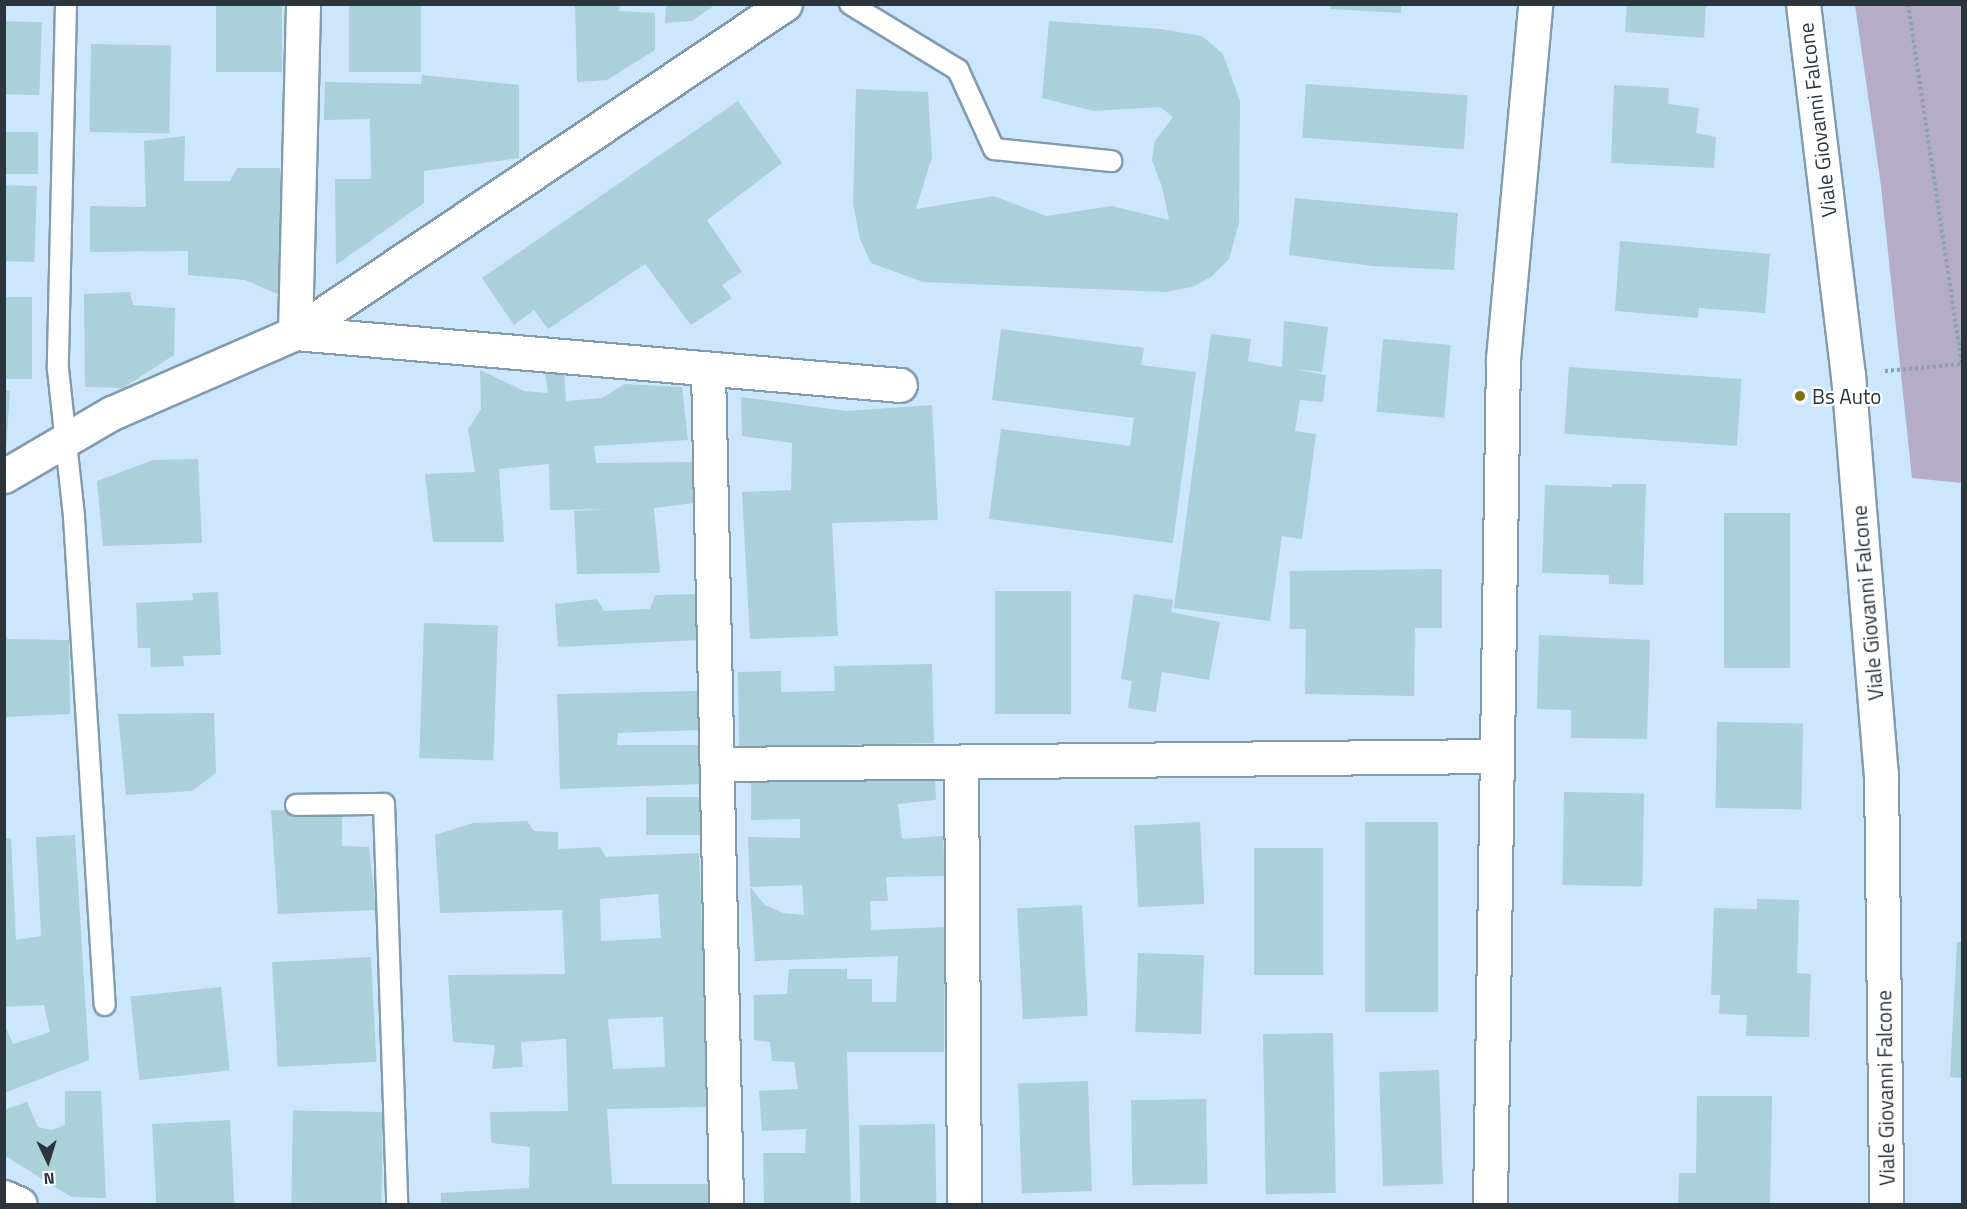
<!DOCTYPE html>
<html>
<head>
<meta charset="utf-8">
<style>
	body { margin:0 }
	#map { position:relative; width:1967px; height:1209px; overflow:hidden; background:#cce7fd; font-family:"Titillium Web",sans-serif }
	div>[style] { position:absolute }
	.green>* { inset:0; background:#b5acc8 }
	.building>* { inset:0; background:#abd0d9; transform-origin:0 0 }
	.path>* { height:4px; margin-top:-2px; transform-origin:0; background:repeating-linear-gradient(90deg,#8ca1b1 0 3px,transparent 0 6px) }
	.roads { filter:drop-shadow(2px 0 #829baf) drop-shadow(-2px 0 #829baf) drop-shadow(0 2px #829baf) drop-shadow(0 -2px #829baf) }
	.service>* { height:20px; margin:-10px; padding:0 10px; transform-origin:10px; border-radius:10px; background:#fff }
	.minor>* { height:33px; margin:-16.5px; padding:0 16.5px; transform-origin:16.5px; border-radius:16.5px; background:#fff }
	.dots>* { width:16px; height:16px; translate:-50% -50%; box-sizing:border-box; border:3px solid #fff; border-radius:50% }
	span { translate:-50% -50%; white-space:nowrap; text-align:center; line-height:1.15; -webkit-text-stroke:4.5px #fff; paint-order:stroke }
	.street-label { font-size:21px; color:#2a353e }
	.poi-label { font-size:21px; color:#2a353e }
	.left { translate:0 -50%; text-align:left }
	.frame { position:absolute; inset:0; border:6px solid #2a353e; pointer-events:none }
	.north { position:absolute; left:18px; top:1131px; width:60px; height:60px; -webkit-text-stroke:4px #fff; paint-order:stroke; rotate:176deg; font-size:16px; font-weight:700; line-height:24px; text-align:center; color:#2a353e }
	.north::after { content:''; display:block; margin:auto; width:21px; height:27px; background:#2a353e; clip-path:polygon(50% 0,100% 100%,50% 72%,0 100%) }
</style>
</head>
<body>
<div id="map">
	<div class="green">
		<div style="clip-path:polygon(1855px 5px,1962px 5px,1962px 483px,1912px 478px,1881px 186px)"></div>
	</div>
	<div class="building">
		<div style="left:216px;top:4px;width:66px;height:68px"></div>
		<div style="left:349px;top:4px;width:72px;height:68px"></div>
		<div style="clip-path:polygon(575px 4px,620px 4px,619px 11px,655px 13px,655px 50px,607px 80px,577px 82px)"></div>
		<div style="clip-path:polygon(666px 4px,716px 4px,692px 21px,665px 23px)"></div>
		<div style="clip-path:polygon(1330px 4px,1401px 4px,1401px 13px,1330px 9px)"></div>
		<div style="clip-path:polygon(1627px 4px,1706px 4px,1704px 38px,1625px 32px)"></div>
		<div style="left:4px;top:21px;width:38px;height:73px;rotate:2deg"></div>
		<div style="clip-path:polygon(1049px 21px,1161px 29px,1202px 36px,1223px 54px,1240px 101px,1239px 223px,1229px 259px,1211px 277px,1192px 287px,1166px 292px,923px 282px,871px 263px,860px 239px,853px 204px,856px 89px,928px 92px,932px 157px,916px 209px,994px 196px,1046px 216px,1112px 206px,1169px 220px,1162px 187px,1152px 160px,1155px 141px,1173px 117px,1160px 107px,1094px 111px,1042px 98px)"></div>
		<div style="left:91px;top:44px;width:80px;height:88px;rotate:1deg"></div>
		<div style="clip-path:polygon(422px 75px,519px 85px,519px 158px,424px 171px,424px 203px,336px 265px,335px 179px,371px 179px,370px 119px,324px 120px,325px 82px,421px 84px)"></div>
		<div style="left:1306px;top:84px;width:162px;height:54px;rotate:4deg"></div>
		<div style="clip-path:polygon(1614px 85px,1669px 88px,1668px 104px,1699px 108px,1696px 133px,1716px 137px,1714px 168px,1611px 163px)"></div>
		<div style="clip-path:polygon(738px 101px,782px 163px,707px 220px,742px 272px,722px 285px,732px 298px,691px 325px,645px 264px,548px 329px,534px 310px,514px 325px,482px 278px)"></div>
		<div style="left:4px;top:132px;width:34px;height:42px"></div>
		<div style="clip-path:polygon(185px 136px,184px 181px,230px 181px,237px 168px,280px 168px,282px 296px,245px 280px,188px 275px,188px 251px,90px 252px,90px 206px,146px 207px,144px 141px)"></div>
		<div style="left:4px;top:185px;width:33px;height:76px;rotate:2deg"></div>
		<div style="clip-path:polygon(1295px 198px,1458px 213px,1454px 270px,1372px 266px,1289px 255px)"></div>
		<div style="clip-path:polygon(1620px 241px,1770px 254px,1765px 313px,1699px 308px,1698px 318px,1615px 311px)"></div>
		<div style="clip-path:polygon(130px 292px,133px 305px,175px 308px,174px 355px,123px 388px,85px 387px,84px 294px)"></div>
		<div style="left:4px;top:297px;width:28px;height:82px"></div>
		<div style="clip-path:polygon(1284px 321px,1328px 327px,1322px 372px,1295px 369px,1326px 375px,1323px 402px,1300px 400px,1295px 431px,1316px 434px,1302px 539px,1282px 536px,1270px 621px,1174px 608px,1211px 334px,1251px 339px,1248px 361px,1282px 367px)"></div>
		<div style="clip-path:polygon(1001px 329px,1144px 348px,1141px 365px,1196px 372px,1173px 543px,989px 519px,1001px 429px,1130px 446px,1134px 418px,992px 400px)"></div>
		<div style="left:1383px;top:339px;width:68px;height:73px;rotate:5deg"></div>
		<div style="left:1569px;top:367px;width:173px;height:67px;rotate:4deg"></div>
		<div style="clip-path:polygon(564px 369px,566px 401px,602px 398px,625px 384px,682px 387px,688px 440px,594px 446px,596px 463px,693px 462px,694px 503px,654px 508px,660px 573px,577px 574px,574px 511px,609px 509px,550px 510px,549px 464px,499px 469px,504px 542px,433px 542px,425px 474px,475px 472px,468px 429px,481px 409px,480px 370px,524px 391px,548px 393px,545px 371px)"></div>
		<div style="clip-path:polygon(4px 390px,10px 391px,6px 451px,4px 451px)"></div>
		<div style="clip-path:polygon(741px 397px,846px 411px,932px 405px,938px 520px,832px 523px,838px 636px,750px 639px,742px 492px,791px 490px,792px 443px,742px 436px)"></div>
		<div style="clip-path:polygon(198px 459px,202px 543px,103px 546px,97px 481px,153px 460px)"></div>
		<div style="clip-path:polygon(1612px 484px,1646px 484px,1643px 585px,1609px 584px,1609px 575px,1542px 573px,1545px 485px,1612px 487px)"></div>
		<div style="left:1724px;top:513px;width:66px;height:155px"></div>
		<div style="clip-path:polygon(1442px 569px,1442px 628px,1415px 628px,1414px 696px,1305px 694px,1306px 629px,1290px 629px,1290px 571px)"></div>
		<div style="left:1071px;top:591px;width:123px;height:76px;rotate:90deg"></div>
		<div style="clip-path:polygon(218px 592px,221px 655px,183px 656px,184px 666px,151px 667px,150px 648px,138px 648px,136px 603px,193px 600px,192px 593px)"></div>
		<div style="clip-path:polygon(698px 594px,699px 640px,558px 647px,555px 604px,597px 599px,604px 611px,650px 609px,655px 595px)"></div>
		<div style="clip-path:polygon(1134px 594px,1173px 600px,1171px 612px,1220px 622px,1209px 680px,1162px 672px,1156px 712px,1128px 708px,1132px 681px,1121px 679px)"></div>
		<div style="left:424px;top:623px;width:74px;height:135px;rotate:2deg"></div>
		<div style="clip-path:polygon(5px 628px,7px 639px,69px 640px,70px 714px,5px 717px)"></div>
		<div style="clip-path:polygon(1539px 635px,1650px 640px,1647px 739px,1571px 738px,1571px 710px,1537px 709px)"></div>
		<div style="clip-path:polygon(932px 664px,934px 743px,739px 747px,738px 672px,781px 671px,781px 692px,835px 691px,834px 666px)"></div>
		<div style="clip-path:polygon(697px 691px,700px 730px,618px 733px,617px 745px,701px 745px,703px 784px,560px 789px,557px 694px)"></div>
		<div style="clip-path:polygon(214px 713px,216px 773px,192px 791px,126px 795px,118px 714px)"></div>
		<div style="left:1717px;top:722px;width:86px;height:86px;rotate:1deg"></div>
		<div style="clip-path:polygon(935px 776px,936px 800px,898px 804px,902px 839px,943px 836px,945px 876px,886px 877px,888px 901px,870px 901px,871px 930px,945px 927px,944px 1052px,847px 1052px,851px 1204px,764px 1204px,763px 1153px,805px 1153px,806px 1129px,762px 1131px,759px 1091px,798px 1089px,794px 1062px,772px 1061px,770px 1042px,754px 1040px,754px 995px,787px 994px,789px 969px,847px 969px,847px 979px,872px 979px,872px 1002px,896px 1002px,898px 956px,755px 961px,750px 887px,765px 905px,783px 913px,804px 915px,802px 885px,750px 887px,748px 837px,800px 838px,800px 819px,751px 820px,751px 782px)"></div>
		<div style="left:1564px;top:792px;width:80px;height:93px;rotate:1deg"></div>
		<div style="left:702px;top:797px;width:38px;height:56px;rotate:90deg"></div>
		<div style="clip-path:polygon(271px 810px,342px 813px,342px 846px,369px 847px,376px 910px,278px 914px)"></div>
		<div style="clip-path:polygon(evenodd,527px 821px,534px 831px,558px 832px,558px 849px,600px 847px,606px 857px,699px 853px,709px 1107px,607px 1109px,612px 1184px,710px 1184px,709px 1204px,441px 1204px,441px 1193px,529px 1188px,530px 1147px,491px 1143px,490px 1112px,568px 1111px,566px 1039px,521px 1042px,523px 1067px,492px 1069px,495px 1045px,453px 1042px,448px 975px,565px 974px,562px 910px,440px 913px,435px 835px,473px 823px,527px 821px,658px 894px,661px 938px,601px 941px,600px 899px,658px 894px,527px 821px,663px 1017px,665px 1067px,613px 1069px,608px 1019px,663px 1017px)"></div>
		<div style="left:1200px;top:822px;width:82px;height:66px;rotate:87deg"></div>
		<div style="left:1438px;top:822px;width:190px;height:73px;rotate:90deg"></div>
		<div style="clip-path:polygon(75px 835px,89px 1060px,4px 1093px,4px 1023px,13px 1044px,50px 1032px,44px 1005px,4px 1007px,4px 838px,11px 839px,16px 940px,41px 936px,36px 837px)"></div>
		<div style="left:1254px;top:848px;width:69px;height:127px"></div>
		<div style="clip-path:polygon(1757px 899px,1799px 900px,1797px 973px,1811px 974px,1809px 1037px,1746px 1036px,1747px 1015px,1719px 1014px,1720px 995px,1711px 995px,1714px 908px,1757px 909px)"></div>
		<div style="left:1082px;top:905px;width:111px;height:65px;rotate:87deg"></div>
		<div style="clip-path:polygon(1957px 942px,1962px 942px,1962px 1078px,1950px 1077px)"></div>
		<div style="left:1138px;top:953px;width:66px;height:79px;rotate:2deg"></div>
		<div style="left:371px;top:957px;width:105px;height:99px;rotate:87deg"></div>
		<div style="left:221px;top:987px;width:84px;height:91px;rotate:84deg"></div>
		<div style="left:1333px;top:1033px;width:160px;height:70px;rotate:89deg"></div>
		<div style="left:1439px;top:1070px;width:114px;height:60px;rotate:88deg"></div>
		<div style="left:1088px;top:1081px;width:110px;height:70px;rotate:88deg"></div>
		<div style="clip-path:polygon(65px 1091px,101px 1091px,106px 1198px,71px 1197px,4px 1155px,4px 1110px,27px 1102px,38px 1127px,52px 1130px,65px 1125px)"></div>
		<div style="clip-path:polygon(1697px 1096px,1772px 1096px,1770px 1204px,1678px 1204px,1679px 1173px,1696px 1173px)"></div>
		<div style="left:1206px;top:1099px;width:85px;height:75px;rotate:89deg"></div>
		<div style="left:383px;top:1112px;width:92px;height:90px;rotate:91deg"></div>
		<div style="left:230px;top:1120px;width:84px;height:78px;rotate:87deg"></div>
		<div style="left:935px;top:1124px;width:80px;height:76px;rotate:89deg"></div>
	</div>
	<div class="path">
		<div style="left:1908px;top:4px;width:367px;rotate:81.5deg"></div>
		<div style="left:1885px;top:371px;width:77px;rotate:-5.2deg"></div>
	</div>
	<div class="roads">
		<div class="service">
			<div style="left:66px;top:4px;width:365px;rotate:91.3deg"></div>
			<div style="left:58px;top:369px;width:149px;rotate:83.8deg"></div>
			<div style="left:74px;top:517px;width:489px;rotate:86.4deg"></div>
			<div style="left:850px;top:4px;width:127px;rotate:31.4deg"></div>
			<div style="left:958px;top:70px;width:87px;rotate:65.5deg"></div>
			<div style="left:994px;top:149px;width:118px;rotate:5.9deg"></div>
			<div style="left:296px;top:805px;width:88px;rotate:-0.7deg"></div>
			<div style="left:384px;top:804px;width:400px;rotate:88.1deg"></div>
		</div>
		<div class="minor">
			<div style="left:1803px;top:4px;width:374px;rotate:83.1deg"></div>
			<div style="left:1848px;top:375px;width:400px;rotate:85.3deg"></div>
			<div style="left:1881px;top:774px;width:430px;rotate:89.3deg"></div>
			<div style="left:295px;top:333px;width:607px;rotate:4.91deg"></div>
			<div style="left:295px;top:333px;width:329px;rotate:-88.6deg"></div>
			<div style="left:708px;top:370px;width:834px;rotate:88.76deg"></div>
			<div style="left:4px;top:476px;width:125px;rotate:-30.3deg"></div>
			<div style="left:112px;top:413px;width:200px;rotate:-23.6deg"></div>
			<div style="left:295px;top:333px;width:590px;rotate:-33.88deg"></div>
			<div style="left:719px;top:764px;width:777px;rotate:-0.59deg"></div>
			<div style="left:961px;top:764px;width:440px;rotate:89.6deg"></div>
			<div style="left:4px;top:1197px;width:17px;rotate:24deg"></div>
			<div style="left:1490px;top:1204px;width:845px;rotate:-89.12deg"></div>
			<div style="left:1503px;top:359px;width:356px;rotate:-84.8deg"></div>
		</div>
	</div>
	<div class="dots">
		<div style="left:1800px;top:396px;background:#806d09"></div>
	</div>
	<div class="street-label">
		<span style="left:1817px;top:120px;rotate:-97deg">Viale Giovanni Falcone</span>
		<span style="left:1867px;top:603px;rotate:-95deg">Viale Giovanni Falcone</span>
		<span style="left:1885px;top:1088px;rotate:-91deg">Viale Giovanni Falcone</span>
	</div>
	<div class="poi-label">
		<span class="left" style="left:1812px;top:396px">Bs Auto</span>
	</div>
	<div class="frame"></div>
	<div class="north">N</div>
</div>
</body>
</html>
